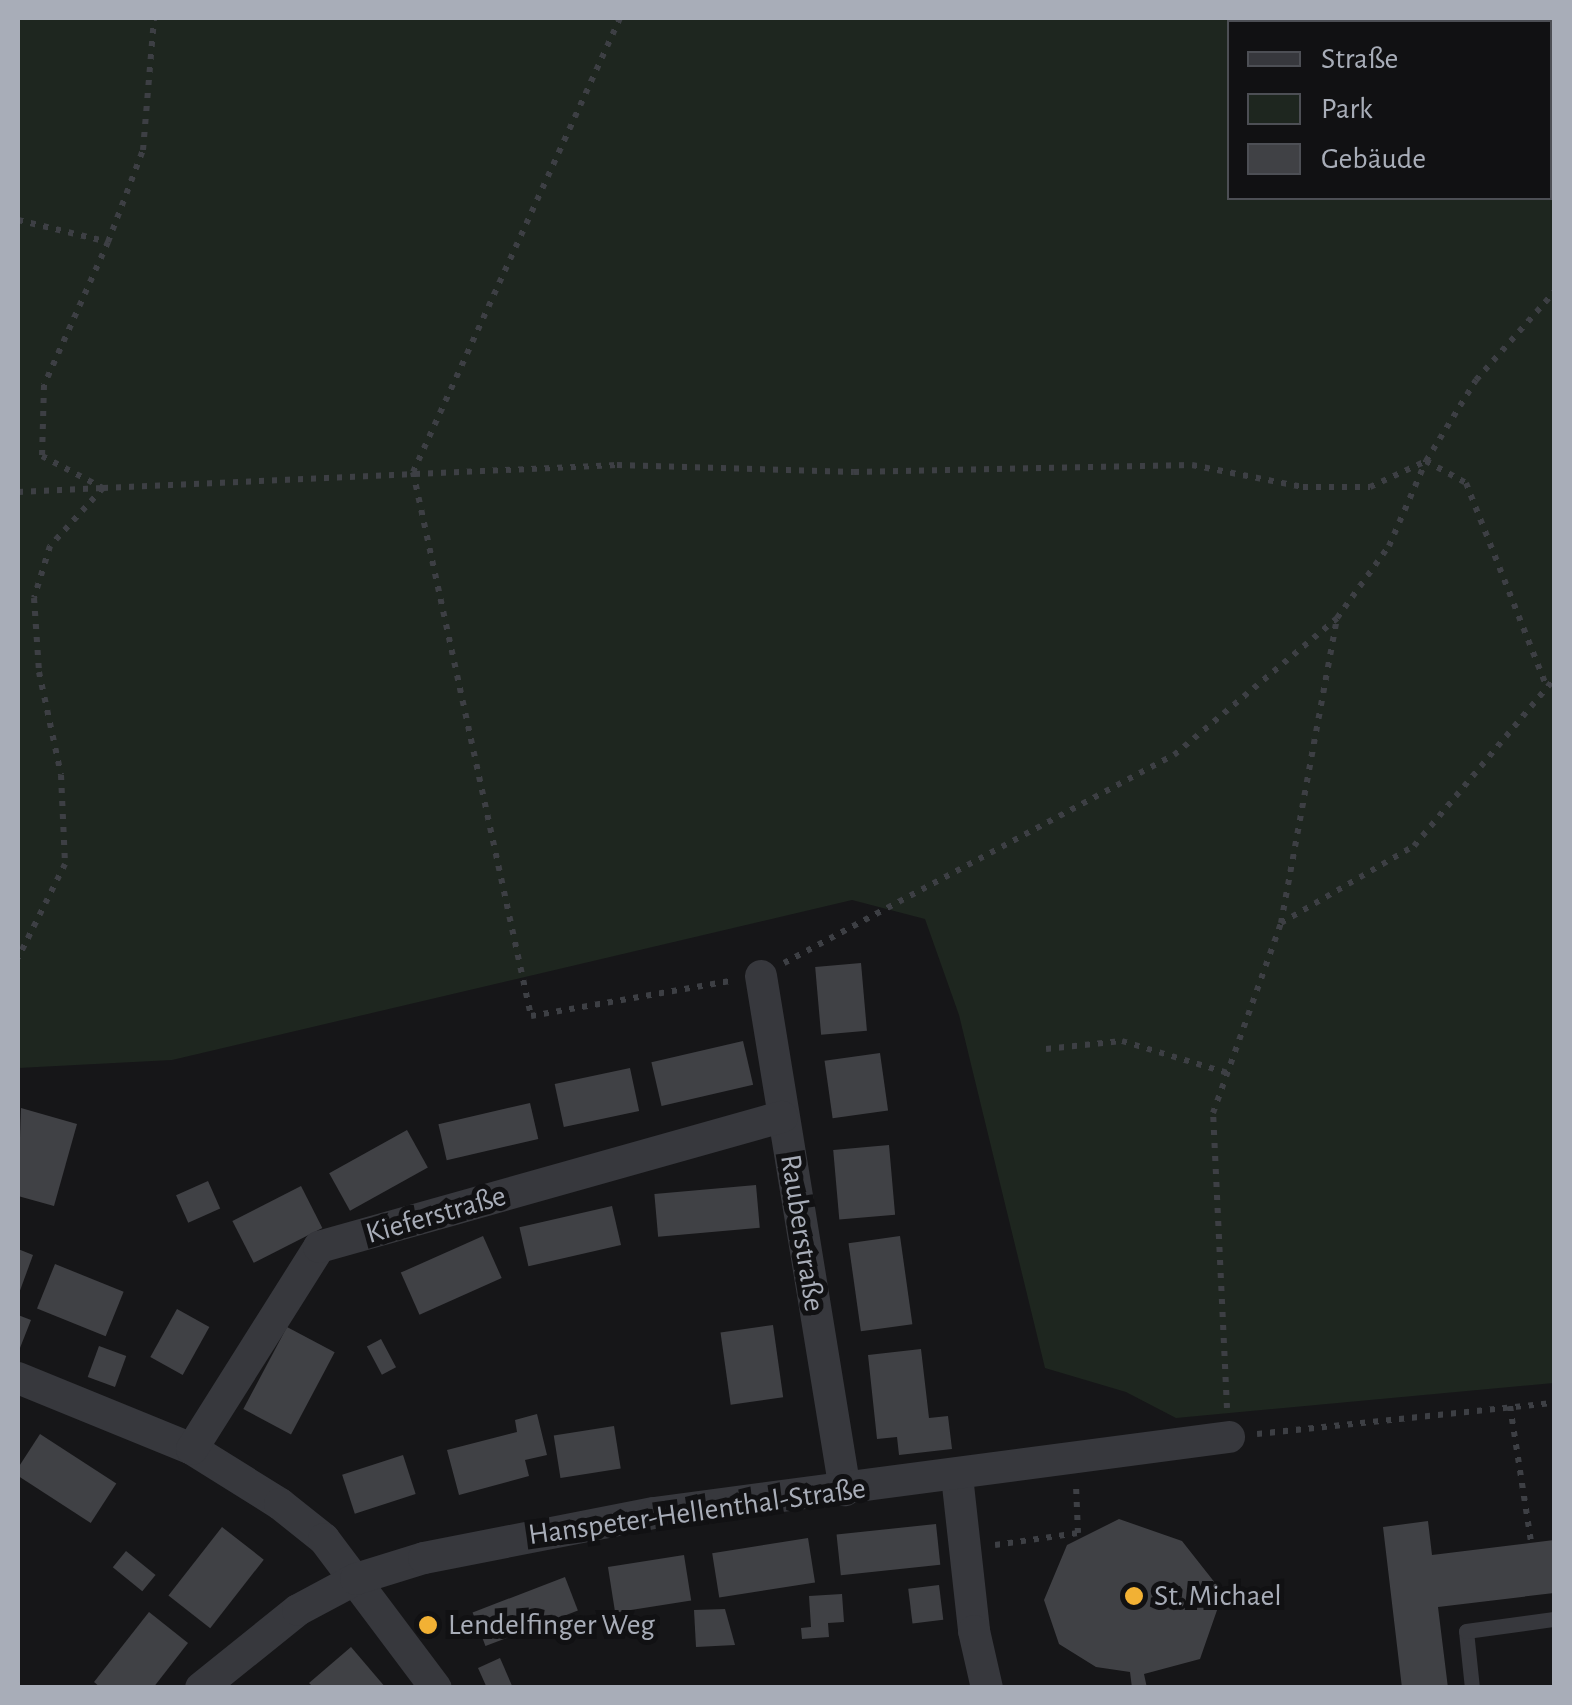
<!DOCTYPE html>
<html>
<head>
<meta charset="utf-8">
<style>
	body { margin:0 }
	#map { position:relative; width:1572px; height:1705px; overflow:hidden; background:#161618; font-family:"Alegreya Sans",sans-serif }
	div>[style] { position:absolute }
	.green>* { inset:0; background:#1e261f }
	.building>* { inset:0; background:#404145; transform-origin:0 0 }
	.path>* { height:6px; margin-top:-3px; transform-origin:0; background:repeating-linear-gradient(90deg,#3d3f44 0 5px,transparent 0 13px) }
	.service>* { height:15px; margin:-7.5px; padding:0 7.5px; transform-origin:7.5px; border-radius:7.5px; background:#37383d }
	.minor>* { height:32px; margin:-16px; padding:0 16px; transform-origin:16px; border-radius:16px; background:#37383d }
	.dots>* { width:28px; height:28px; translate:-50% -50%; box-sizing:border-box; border:5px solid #111113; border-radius:50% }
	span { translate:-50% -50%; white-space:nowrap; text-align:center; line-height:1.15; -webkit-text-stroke:10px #111113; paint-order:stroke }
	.street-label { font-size:30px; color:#a8adb8 }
	.poi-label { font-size:30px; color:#a8adb8 }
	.left { translate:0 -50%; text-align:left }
	.frame { position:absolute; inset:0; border:20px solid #a8adb8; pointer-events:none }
	.legend { position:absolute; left:1227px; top:20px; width:325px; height:180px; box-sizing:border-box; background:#111113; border:2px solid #4d4f55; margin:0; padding:12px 18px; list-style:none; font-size:30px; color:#a8adb8 }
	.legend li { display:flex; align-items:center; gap:20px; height:50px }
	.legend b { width:50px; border:2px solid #4d4f55 }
</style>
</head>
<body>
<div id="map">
	<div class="green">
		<div style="clip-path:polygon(evenodd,18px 18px,1554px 18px,1554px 1383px,1176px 1418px,1126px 1392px,1045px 1368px,959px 1015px,925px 919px,852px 900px,172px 1060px,18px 1068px,18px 18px,1230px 22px,1550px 22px,1550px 198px,1230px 198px,1230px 22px)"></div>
	</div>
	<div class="building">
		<div style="left:861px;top:963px;width:68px;height:46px;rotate:85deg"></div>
		<div style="left:743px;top:1041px;width:45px;height:94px;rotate:77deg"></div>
		<div style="left:880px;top:1053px;width:58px;height:56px;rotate:82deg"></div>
		<div style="left:630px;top:1068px;width:44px;height:77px;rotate:78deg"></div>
		<div style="left:530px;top:1103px;width:37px;height:94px;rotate:77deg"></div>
		<div style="clip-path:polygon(21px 1108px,77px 1124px,54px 1206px,18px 1196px)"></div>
		<div style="left:407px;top:1130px;width:43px;height:89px;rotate:61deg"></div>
		<div style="left:889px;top:1145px;width:70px;height:56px;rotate:85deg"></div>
		<div style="left:208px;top:1181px;width:30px;height:35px;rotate:66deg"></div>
		<div style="left:756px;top:1185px;width:43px;height:102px;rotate:85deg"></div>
		<div style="left:301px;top:1186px;width:47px;height:77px;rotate:63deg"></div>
		<div style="left:612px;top:1206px;width:40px;height:95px;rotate:77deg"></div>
		<div style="left:483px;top:1236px;width:46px;height:90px;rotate:66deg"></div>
		<div style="left:900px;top:1236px;width:89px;height:52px;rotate:82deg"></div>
		<div style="clip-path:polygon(18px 1249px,33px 1255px,18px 1296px)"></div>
		<div style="left:55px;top:1264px;width:74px;height:48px;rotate:22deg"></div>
		<div style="left:177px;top:1309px;width:37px;height:55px;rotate:29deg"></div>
		<div style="clip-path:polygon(18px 1315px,31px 1320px,18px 1353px)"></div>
		<div style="left:773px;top:1325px;width:73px;height:53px;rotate:82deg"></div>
		<div style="left:287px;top:1327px;width:54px;height:93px;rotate:28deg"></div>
		<div style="left:381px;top:1339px;width:32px;height:16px;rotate:62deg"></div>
		<div style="left:99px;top:1346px;width:29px;height:33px;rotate:20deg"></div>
		<div style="clip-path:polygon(921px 1349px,929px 1418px,948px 1416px,952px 1449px,899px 1455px,897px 1437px,877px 1439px,868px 1355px)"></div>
		<div style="clip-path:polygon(537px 1414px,547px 1455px,525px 1460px,529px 1476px,459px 1495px,447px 1450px,517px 1432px,515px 1420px)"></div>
		<div style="left:614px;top:1426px;width:43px;height:61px;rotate:81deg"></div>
		<div style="left:40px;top:1434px;width:91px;height:47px;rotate:33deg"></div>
		<div style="left:403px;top:1455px;width:41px;height:64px;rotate:72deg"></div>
		<div style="clip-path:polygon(1119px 1519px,1182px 1541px,1223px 1593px,1200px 1659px,1144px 1674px,1147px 1688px,1132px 1688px,1130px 1672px,1096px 1667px,1059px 1644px,1044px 1600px,1067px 1545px)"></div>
		<div style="clip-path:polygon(1428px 1521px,1432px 1555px,1554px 1540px,1554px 1593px,1438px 1607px,1448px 1688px,1402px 1688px,1383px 1527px)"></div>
		<div style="left:936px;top:1524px;width:41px;height:100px;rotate:84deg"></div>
		<div style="left:222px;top:1527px;width:53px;height:87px;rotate:38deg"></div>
		<div style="left:808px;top:1538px;width:45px;height:97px;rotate:81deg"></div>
		<div style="left:126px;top:1551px;width:38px;height:21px;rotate:39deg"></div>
		<div style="left:684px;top:1555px;width:46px;height:77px;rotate:81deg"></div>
		<div style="left:565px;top:1577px;width:36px;height:99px;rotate:69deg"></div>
		<div style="left:939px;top:1585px;width:35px;height:31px;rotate:83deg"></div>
		<div style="clip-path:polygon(842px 1594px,844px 1622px,828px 1623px,829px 1637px,802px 1639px,801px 1628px,811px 1627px,809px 1596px)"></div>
		<div style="clip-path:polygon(725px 1609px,735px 1645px,696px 1647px,694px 1610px)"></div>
		<div style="clip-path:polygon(149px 1612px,188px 1643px,153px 1688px,101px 1688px,94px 1682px)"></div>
		<div style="clip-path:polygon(351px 1647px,386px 1688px,314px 1688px,309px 1683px)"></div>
		<div style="clip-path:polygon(500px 1658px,513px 1688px,487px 1688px,478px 1668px)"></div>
	</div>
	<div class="path">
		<div style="left:620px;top:18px;width:499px;rotate:114.5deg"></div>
		<div style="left:413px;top:472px;width:557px;rotate:77.76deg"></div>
		<div style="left:531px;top:1016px;width:202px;rotate:-10deg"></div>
		<div style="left:18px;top:220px;width:93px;rotate:13.7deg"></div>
		<div style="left:108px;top:242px;width:157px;rotate:114.1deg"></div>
		<div style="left:44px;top:385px;width:71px;rotate:91.6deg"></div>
		<div style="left:42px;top:456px;width:69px;rotate:27.7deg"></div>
		<div style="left:103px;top:488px;width:515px;rotate:-2.56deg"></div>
		<div style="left:617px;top:465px;width:237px;rotate:1.7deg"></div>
		<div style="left:854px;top:472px;width:338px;rotate:-1.2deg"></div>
		<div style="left:1192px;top:465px;width:113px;rotate:11.2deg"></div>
		<div style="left:1303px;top:487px;width:67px"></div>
		<div style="left:1370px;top:487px;width:60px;rotate:-24.8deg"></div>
		<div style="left:108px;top:242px;width:98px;rotate:-69.2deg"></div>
		<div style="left:143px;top:150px;width:132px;rotate:-85.2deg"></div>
		<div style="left:1426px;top:461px;width:46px;rotate:28.8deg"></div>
		<div style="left:1466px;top:483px;width:220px;rotate:68.4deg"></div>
		<div style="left:18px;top:492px;width:85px;rotate:-2.7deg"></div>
		<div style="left:103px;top:488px;width:79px;rotate:132.4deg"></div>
		<div style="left:50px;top:546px;width:54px;rotate:107.1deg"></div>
		<div style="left:34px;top:598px;width:74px;rotate:86.1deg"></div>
		<div style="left:39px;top:672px;width:105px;rotate:77.9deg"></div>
		<div style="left:61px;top:775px;width:89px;rotate:87.4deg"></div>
		<div style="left:65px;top:864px;width:105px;rotate:116.6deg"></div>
		<div style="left:1281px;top:923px;width:154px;rotate:-30.1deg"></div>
		<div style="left:1414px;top:846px;width:218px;rotate:-50deg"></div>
		<div style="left:784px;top:963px;width:442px;rotate:-28.1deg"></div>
		<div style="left:1174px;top:755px;width:213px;rotate:-40deg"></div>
		<div style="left:1337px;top:618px;width:89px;rotate:-54.2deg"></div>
		<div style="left:1389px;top:546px;width:93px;rotate:-66.5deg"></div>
		<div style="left:1426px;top:461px;width:95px;rotate:-58.3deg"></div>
		<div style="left:1476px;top:380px;width:118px;rotate:-48.4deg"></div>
		<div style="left:1046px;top:1049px;width:76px;rotate:-6deg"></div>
		<div style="left:1122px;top:1041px;width:110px;rotate:16.9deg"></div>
		<div style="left:1510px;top:1406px;width:138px;rotate:81.2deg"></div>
		<div style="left:1227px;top:1408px;width:295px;rotate:-92.7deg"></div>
		<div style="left:1213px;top:1113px;width:202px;rotate:-70.3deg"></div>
		<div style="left:1281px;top:923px;width:310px;rotate:-79.6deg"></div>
		<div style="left:1257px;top:1434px;width:299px;rotate:-6deg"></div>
		<div style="left:995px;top:1545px;width:84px;rotate:-8.2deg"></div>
		<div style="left:1078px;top:1533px;width:48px;rotate:-92.4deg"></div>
	</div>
	<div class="service">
		<div style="left:1472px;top:1688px;width:57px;rotate:-96deg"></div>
		<div style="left:1466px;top:1631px;width:89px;rotate:-7.8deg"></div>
	</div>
	<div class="minor">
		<div style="left:761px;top:976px;width:521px;rotate:80.72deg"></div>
		<div style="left:18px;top:1378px;width:188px;rotate:22.2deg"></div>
		<div style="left:192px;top:1449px;width:104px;rotate:32deg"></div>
		<div style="left:280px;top:1504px;width:56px;rotate:38.5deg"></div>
		<div style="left:324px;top:1539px;width:186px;rotate:53.1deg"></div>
		<div style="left:192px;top:1449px;width:239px;rotate:-57.8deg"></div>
		<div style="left:319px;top:1247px;width:481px;rotate:-15.7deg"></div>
		<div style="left:957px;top:1476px;width:156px;rotate:83.7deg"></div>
		<div style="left:974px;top:1631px;width:58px;rotate:77.2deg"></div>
		<div style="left:201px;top:1688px;width:124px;rotate:-38.8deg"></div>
		<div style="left:298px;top:1610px;width:66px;rotate:-28.1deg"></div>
		<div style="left:356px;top:1579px;width:71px;rotate:-17.2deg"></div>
		<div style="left:424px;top:1558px;width:234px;rotate:-11.1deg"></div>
		<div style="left:654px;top:1513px;width:580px;rotate:-7.53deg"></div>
	</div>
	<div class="dots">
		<div style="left:1134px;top:1596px;background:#f2b134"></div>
		<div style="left:428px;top:1625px;background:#f2b134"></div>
	</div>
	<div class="street-label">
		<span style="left:436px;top:1215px;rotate:-16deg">Kieferstraße</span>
		<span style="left:802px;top:1233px;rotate:81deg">Rauberstraße</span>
		<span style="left:697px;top:1512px;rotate:-8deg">Hanspeter-Hellenthal-Straße</span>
	</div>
	<div class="poi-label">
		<span class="left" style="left:1154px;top:1596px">St. Michael</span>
		<span class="left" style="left:448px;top:1625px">Lendelfinger Weg</span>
	</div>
	<div class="frame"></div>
	<ul class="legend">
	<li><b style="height:12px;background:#37383d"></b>Straße</li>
	<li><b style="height:28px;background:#1e261f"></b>Park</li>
	<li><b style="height:28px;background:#404145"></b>Gebäude</li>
	</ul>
</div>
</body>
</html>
